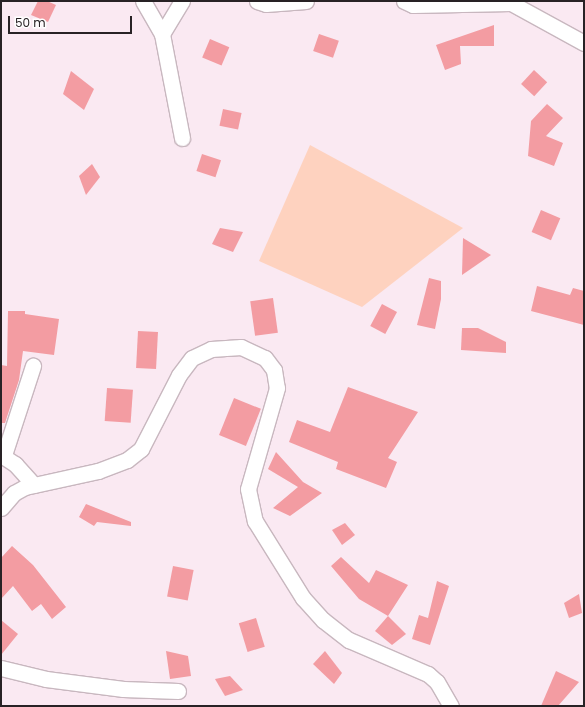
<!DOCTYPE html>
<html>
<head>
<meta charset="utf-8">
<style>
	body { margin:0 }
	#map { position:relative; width:585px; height:707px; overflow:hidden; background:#fae9f2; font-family:Poppins,sans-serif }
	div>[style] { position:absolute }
	.green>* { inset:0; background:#fed2bf }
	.building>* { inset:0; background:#f39ca2; transform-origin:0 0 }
	.roads { filter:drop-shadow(1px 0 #c8b7bf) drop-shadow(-1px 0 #c8b7bf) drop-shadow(0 1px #c8b7bf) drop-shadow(0 -1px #c8b7bf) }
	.minor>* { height:15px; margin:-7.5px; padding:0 7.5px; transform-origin:7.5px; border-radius:7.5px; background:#fff }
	span { translate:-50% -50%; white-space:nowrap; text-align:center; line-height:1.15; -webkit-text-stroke:3.5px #fff; paint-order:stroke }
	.frame { position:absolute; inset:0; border:2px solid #282225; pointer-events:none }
	.scale { position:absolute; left:8px; top:16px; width:124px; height:18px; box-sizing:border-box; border:2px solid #282225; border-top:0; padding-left:5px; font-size:12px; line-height:14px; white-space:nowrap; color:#282225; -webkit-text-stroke:3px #fff; paint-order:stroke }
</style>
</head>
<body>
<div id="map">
	<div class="green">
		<div style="clip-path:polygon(310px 145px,463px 228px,362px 307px,259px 261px)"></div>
	</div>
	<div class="building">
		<div style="clip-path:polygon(38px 1px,47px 1px,56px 5px,48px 22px,31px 15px)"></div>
		<div style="clip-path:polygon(494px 25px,494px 46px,460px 46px,461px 64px,445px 70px,436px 45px)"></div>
		<div style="left:319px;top:34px;width:21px;height:18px;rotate:19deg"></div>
		<div style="left:210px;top:39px;width:21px;height:20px;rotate:23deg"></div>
		<div style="left:534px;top:70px;width:18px;height:19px;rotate:43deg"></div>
		<div style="clip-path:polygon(71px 71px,94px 89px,84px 110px,63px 94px)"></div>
		<div style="clip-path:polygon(547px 104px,563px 118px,546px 136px,563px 143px,554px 166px,528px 156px,531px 121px)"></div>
		<div style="left:223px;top:109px;width:19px;height:17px;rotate:12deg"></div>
		<div style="left:202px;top:154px;width:20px;height:18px;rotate:18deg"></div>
		<div style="clip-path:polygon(92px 164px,100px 177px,86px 195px,79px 176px)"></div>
		<div style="left:541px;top:210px;width:21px;height:24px;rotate:23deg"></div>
		<div style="clip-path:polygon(220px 228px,243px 232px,233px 252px,212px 244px)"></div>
		<div style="clip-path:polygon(463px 238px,491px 255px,462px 275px)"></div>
		<div style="clip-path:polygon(429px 278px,441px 281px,441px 299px,435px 329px,417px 325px)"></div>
		<div style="clip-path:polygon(537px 286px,570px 295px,573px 288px,584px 291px,584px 325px,531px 311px)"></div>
		<div style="left:273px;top:298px;width:35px;height:23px;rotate:82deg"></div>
		<div style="left:382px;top:304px;width:17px;height:25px;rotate:28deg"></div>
		<div style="clip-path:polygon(8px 311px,25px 311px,25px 314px,59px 319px,54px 355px,23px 351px,19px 380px,5px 423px,1px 423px,1px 365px,7px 366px)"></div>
		<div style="clip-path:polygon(462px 328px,478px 328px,506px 342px,506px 353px,461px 350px)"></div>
		<div style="left:138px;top:331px;width:20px;height:37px;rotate:3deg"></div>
		<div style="clip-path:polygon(348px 387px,418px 412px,388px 458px,397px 462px,386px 488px,336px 469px,338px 462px,289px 442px,297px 420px,330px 432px)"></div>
		<div style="left:107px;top:388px;width:26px;height:33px;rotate:4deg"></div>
		<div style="left:234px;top:398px;width:29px;height:40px;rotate:22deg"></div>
		<div style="clip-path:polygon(276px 452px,303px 482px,322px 493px,290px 516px,273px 508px,298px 487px,268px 469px)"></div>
		<div style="clip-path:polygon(86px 504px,131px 522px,131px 526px,97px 522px,94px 526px,79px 517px)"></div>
		<div style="clip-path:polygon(345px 523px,355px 535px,342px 545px,332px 530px)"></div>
		<div style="clip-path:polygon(12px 546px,33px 565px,66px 607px,52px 619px,41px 604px,32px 611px,13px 586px,1px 599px,1px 558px)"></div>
		<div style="clip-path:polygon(341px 557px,369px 583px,376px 570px,408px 585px,388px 616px,359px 599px,331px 566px)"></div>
		<div style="left:173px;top:566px;width:21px;height:31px;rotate:11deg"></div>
		<div style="clip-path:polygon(437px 581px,449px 586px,430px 645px,412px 639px,419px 615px,428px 618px)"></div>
		<div style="clip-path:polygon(579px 594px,582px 613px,569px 618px,564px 603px)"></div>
		<div style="clip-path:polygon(388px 616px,406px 634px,392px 645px,375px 631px)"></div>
		<div style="left:256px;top:618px;width:30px;height:18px;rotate:73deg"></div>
		<div style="clip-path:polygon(1px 620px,18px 634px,1px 655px)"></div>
		<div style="clip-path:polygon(166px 651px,188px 656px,191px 676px,170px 679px)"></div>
		<div style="clip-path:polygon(325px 651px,342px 673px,334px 684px,313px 664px)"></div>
		<div style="clip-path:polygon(556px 671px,579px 682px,558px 706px,541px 706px)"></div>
		<div style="clip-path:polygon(230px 676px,243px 690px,225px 696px,215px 679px)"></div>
	</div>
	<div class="roads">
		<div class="minor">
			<div style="left:143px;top:1px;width:38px;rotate:60deg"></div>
			<div style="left:162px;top:34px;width:39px;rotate:-59deg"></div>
			<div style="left:257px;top:1px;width:9px;rotate:18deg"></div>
			<div style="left:266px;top:4px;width:40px;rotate:-4.3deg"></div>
			<div style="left:404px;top:1px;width:10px;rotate:24deg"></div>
			<div style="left:413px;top:5px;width:98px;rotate:-1.2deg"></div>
			<div style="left:511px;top:3px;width:83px;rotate:28.7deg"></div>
			<div style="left:162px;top:34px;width:106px;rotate:79.1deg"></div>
			<div style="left:1px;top:455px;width:17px;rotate:33deg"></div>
			<div style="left:15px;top:464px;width:28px;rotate:48deg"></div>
			<div style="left:4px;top:455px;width:94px;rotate:-72deg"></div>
			<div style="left:1px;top:508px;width:20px;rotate:-49deg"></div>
			<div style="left:14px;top:493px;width:13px;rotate:-29deg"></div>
			<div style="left:25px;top:487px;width:75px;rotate:-12.4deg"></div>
			<div style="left:98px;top:471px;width:31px;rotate:-21deg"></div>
			<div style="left:127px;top:460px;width:18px;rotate:-38deg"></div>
			<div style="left:141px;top:449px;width:83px;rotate:-62.8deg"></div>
			<div style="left:179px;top:375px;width:21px;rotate:-53deg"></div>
			<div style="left:192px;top:358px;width:21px;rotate:-25deg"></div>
			<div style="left:211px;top:349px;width:30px;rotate:-4deg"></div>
			<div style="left:241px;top:347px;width:26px;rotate:25deg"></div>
			<div style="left:265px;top:358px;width:15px;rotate:53deg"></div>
			<div style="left:274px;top:370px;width:18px;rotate:81deg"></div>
			<div style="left:277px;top:388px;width:105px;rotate:106deg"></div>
			<div style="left:248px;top:489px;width:33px;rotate:78deg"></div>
			<div style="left:255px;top:521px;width:91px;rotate:58.1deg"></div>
			<div style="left:303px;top:598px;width:30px;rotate:48deg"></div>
			<div style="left:323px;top:620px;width:33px;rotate:38deg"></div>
			<div style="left:349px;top:640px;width:86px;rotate:23.3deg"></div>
			<div style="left:428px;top:674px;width:12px;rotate:42deg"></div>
			<div style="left:437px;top:682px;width:28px;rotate:60deg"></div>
			<div style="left:1px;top:668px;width:46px;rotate:13.7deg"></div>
			<div style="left:46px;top:679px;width:78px;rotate:7.4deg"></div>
			<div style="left:123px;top:689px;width:55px;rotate:2.1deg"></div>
		</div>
	</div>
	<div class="frame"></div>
	<div class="scale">50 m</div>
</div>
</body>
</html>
